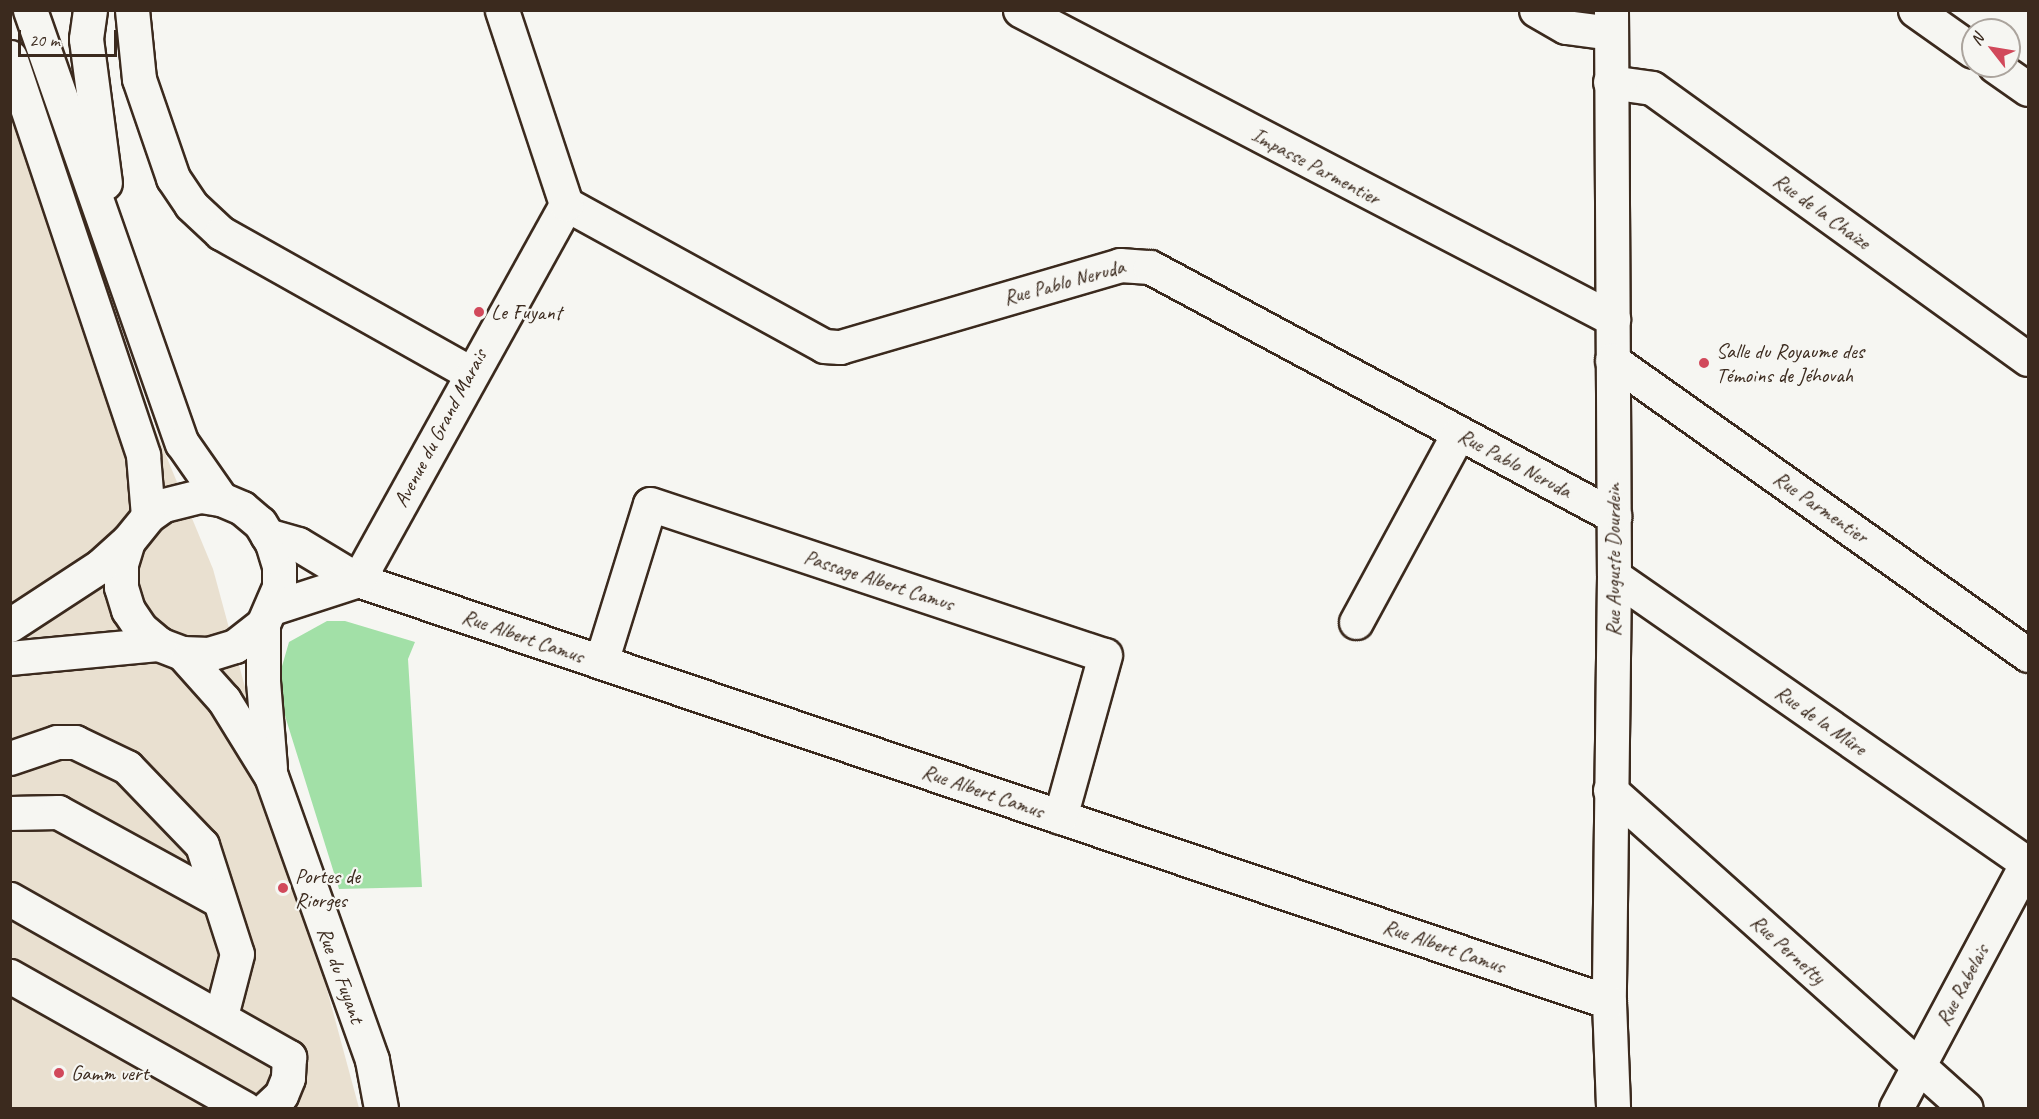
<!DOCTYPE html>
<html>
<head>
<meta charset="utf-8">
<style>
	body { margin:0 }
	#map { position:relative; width:2039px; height:1119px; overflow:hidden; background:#f6f6f2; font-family:Caveat,sans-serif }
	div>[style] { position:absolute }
	.built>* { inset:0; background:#e9e0d0 }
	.green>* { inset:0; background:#a2e0a7 }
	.roads { filter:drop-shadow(2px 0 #3b2a1e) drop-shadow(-2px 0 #3b2a1e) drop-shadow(0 2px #3b2a1e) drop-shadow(0 -2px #3b2a1e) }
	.minor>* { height:33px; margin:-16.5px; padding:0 16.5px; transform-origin:16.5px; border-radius:16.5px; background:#f6f6f2 }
	.dots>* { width:16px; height:16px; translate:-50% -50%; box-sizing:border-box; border:3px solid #f6f6f2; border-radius:50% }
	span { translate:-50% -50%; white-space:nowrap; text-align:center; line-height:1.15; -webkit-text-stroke:4.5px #f6f6f2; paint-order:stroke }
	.street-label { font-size:21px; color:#3b2a1e }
	.poi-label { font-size:21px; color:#3b2a1e }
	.left { translate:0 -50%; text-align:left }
	.frame { position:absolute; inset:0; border:12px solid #3b2a1e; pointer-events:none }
	.north { position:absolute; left:1961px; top:18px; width:60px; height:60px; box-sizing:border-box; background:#f6f6f2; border:2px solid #aba49d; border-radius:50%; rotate:301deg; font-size:16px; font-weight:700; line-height:24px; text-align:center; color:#3b2a1e }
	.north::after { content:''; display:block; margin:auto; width:21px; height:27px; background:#d1495b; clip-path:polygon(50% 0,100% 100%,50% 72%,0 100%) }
	.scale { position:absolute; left:18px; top:30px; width:99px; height:27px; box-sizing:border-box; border:3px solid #3b2a1e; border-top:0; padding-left:8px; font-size:18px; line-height:21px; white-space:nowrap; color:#3b2a1e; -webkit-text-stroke:4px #f6f6f2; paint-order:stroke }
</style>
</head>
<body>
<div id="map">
	<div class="built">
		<div style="clip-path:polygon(10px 79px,213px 569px,359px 1108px,11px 1108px)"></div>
	</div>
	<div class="green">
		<div style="clip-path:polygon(327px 621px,345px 621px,415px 642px,408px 659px,422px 887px,339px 889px,276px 687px,289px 642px)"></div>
	</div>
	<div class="roads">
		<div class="minor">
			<div style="left:30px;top:10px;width:459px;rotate:70.7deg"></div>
			<div style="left:182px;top:443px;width:68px;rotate:55.1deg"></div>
			<div style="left:221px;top:499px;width:23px;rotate:23deg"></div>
			<div style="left:242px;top:508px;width:23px;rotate:40deg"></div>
			<div style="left:260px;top:523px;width:23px;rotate:59deg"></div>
			<div style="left:272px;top:543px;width:24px;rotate:73deg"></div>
			<div style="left:279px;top:566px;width:21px;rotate:90deg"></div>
			<div style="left:279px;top:587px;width:40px;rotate:113.4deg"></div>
			<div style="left:263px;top:624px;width:36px;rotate:142deg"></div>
			<div style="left:235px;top:646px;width:27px;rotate:163deg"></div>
			<div style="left:209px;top:654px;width:27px;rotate:-178deg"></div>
			<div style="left:182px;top:653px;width:25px;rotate:-159deg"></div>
			<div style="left:159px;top:644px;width:23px;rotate:-140deg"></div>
			<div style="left:141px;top:629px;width:23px;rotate:-124deg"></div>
			<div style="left:128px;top:610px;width:24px;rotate:-107deg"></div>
			<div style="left:121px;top:587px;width:23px;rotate:-90deg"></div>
			<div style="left:121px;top:564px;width:24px;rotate:-73deg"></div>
			<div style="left:128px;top:541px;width:32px;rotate:-51deg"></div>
			<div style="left:148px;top:516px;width:19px;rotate:-35deg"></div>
			<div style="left:164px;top:505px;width:38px;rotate:-14deg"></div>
			<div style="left:201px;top:496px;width:20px;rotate:9deg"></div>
			<div style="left:90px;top:10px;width:29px;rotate:98deg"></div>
			<div style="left:86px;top:39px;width:145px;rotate:82.5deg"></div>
			<div style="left:132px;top:10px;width:69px;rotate:84.2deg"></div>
			<div style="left:139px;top:79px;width:105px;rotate:71deg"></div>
			<div style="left:173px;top:178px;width:32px;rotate:56deg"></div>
			<div style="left:191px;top:205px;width:41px;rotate:43deg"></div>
			<div style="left:221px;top:233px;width:286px;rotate:29.3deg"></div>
			<div style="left:1020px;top:10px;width:669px;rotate:27.52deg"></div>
			<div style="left:1536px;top:10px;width:34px;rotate:30deg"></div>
			<div style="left:1566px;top:27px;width:45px;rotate:7.6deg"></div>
			<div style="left:1611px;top:10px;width:566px;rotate:89.7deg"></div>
			<div style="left:1614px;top:576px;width:426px;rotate:90.7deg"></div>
			<div style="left:1609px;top:1002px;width:106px;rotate:87.8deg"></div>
			<div style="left:1915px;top:10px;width:71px;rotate:35.3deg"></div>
			<div style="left:10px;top:57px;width:420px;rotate:71.5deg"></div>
			<div style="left:143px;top:455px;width:61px;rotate:85.3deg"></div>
			<div style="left:1995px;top:66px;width:40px;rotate:34.9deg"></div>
			<div style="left:1610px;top:82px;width:42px;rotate:8.1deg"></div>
			<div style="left:1652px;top:88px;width:463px;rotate:35.8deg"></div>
			<div style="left:566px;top:204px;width:294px;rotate:28.8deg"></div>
			<div style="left:824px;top:346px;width:16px;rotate:4deg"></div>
			<div style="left:840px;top:347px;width:292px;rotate:-16.3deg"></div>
			<div style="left:1120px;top:265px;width:30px;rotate:4deg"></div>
			<div style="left:1150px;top:267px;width:527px;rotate:28.22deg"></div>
			<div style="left:1612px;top:360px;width:510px;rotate:35.34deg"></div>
			<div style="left:267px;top:535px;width:32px;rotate:16deg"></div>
			<div style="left:298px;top:544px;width:70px;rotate:31deg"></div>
			<div style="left:358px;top:580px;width:1320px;rotate:18.64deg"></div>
			<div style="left:1614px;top:576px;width:504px;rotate:34.82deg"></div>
			<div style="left:358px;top:580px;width:430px;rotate:-61deg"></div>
			<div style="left:566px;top:204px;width:204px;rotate:-108.3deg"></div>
			<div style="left:272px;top:608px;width:90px;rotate:-18deg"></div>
			<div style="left:1356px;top:622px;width:214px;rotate:-61.5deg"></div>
			<div style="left:263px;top:624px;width:57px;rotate:90deg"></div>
			<div style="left:263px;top:681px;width:87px;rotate:85.4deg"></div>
			<div style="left:10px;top:625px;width:108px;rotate:-33.2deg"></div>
			<div style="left:100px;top:566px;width:38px;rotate:-42deg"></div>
			<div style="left:182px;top:653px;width:63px;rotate:48.2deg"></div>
			<div style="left:224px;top:700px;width:89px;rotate:58.3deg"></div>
			<div style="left:271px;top:776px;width:301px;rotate:70.4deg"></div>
			<div style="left:372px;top:1060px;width:49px;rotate:79.4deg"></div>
			<div style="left:10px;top:658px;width:150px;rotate:-5.4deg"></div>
			<div style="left:601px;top:662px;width:165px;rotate:-72.8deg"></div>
			<div style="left:650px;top:504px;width:479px;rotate:18.4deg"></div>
			<div style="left:1105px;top:655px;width:168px;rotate:105.5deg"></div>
			<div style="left:10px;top:758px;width:50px;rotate:-18.8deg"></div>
			<div style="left:57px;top:742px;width:18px"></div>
			<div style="left:75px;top:742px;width:58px;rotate:25.7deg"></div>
			<div style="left:127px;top:767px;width:108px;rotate:46.1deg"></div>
			<div style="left:202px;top:845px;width:114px;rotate:72.2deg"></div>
			<div style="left:237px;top:954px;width:64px;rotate:104.5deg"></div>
			<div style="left:1610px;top:790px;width:477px;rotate:41.8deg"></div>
			<div style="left:10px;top:813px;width:48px;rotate:-1.2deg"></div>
			<div style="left:58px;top:812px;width:181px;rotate:28.7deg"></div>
			<div style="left:10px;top:899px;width:321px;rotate:29.5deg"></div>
			<div style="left:289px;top:1057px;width:21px;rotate:93deg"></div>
			<div style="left:288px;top:1078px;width:18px;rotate:112deg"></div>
			<div style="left:281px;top:1095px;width:19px;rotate:137deg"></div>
			<div style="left:10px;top:976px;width:269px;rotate:29.4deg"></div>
			<div style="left:1896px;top:1108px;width:280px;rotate:-61.9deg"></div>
		</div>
	</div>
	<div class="dots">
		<div style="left:479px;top:312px;background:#d1495b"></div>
		<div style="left:1704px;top:363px;background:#d1495b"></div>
		<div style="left:283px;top:888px;background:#d1495b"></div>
		<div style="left:59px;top:1073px;background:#d1495b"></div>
	</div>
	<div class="street-label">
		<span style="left:1316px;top:166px;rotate:28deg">Impasse Parmentier</span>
		<span style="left:1822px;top:211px;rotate:36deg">Rue de la Chaize</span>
		<span style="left:1064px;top:282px;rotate:-15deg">Rue Pablo Neruda</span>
		<span style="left:440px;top:428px;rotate:-62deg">Avenue du Grand Marais</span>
		<span style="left:1515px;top:463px;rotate:28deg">Rue Pablo Neruda</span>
		<span style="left:1821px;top:507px;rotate:35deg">Rue Parmentier</span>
		<span style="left:1613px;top:560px;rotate:-90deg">Rue Auguste Dourdein</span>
		<span style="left:879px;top:580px;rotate:18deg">Passage Albert Camus</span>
		<span style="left:523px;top:636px;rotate:19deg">Rue Albert Camus</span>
		<span style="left:1821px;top:720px;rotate:35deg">Rue de la Mûre</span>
		<span style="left:983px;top:791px;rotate:19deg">Rue Albert Camus</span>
		<span style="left:1444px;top:946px;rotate:19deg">Rue Albert Camus</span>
		<span style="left:1788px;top:949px;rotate:42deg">Rue Pernetty</span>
		<span style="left:341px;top:975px;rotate:70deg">Rue du Fuyant</span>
		<span style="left:1962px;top:985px;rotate:-62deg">Rue Rabelais</span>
	</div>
	<div class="poi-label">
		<span class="left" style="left:491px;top:312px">Le Fuyant</span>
		<span class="left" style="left:1716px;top:363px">Salle du Royaume des<br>Témoins de Jéhovah</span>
		<span class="left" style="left:295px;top:888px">Portes de<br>Riorges</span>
		<span class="left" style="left:71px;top:1073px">Gamm vert</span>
	</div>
	<div class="frame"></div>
	<div class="north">N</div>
	<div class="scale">20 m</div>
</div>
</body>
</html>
